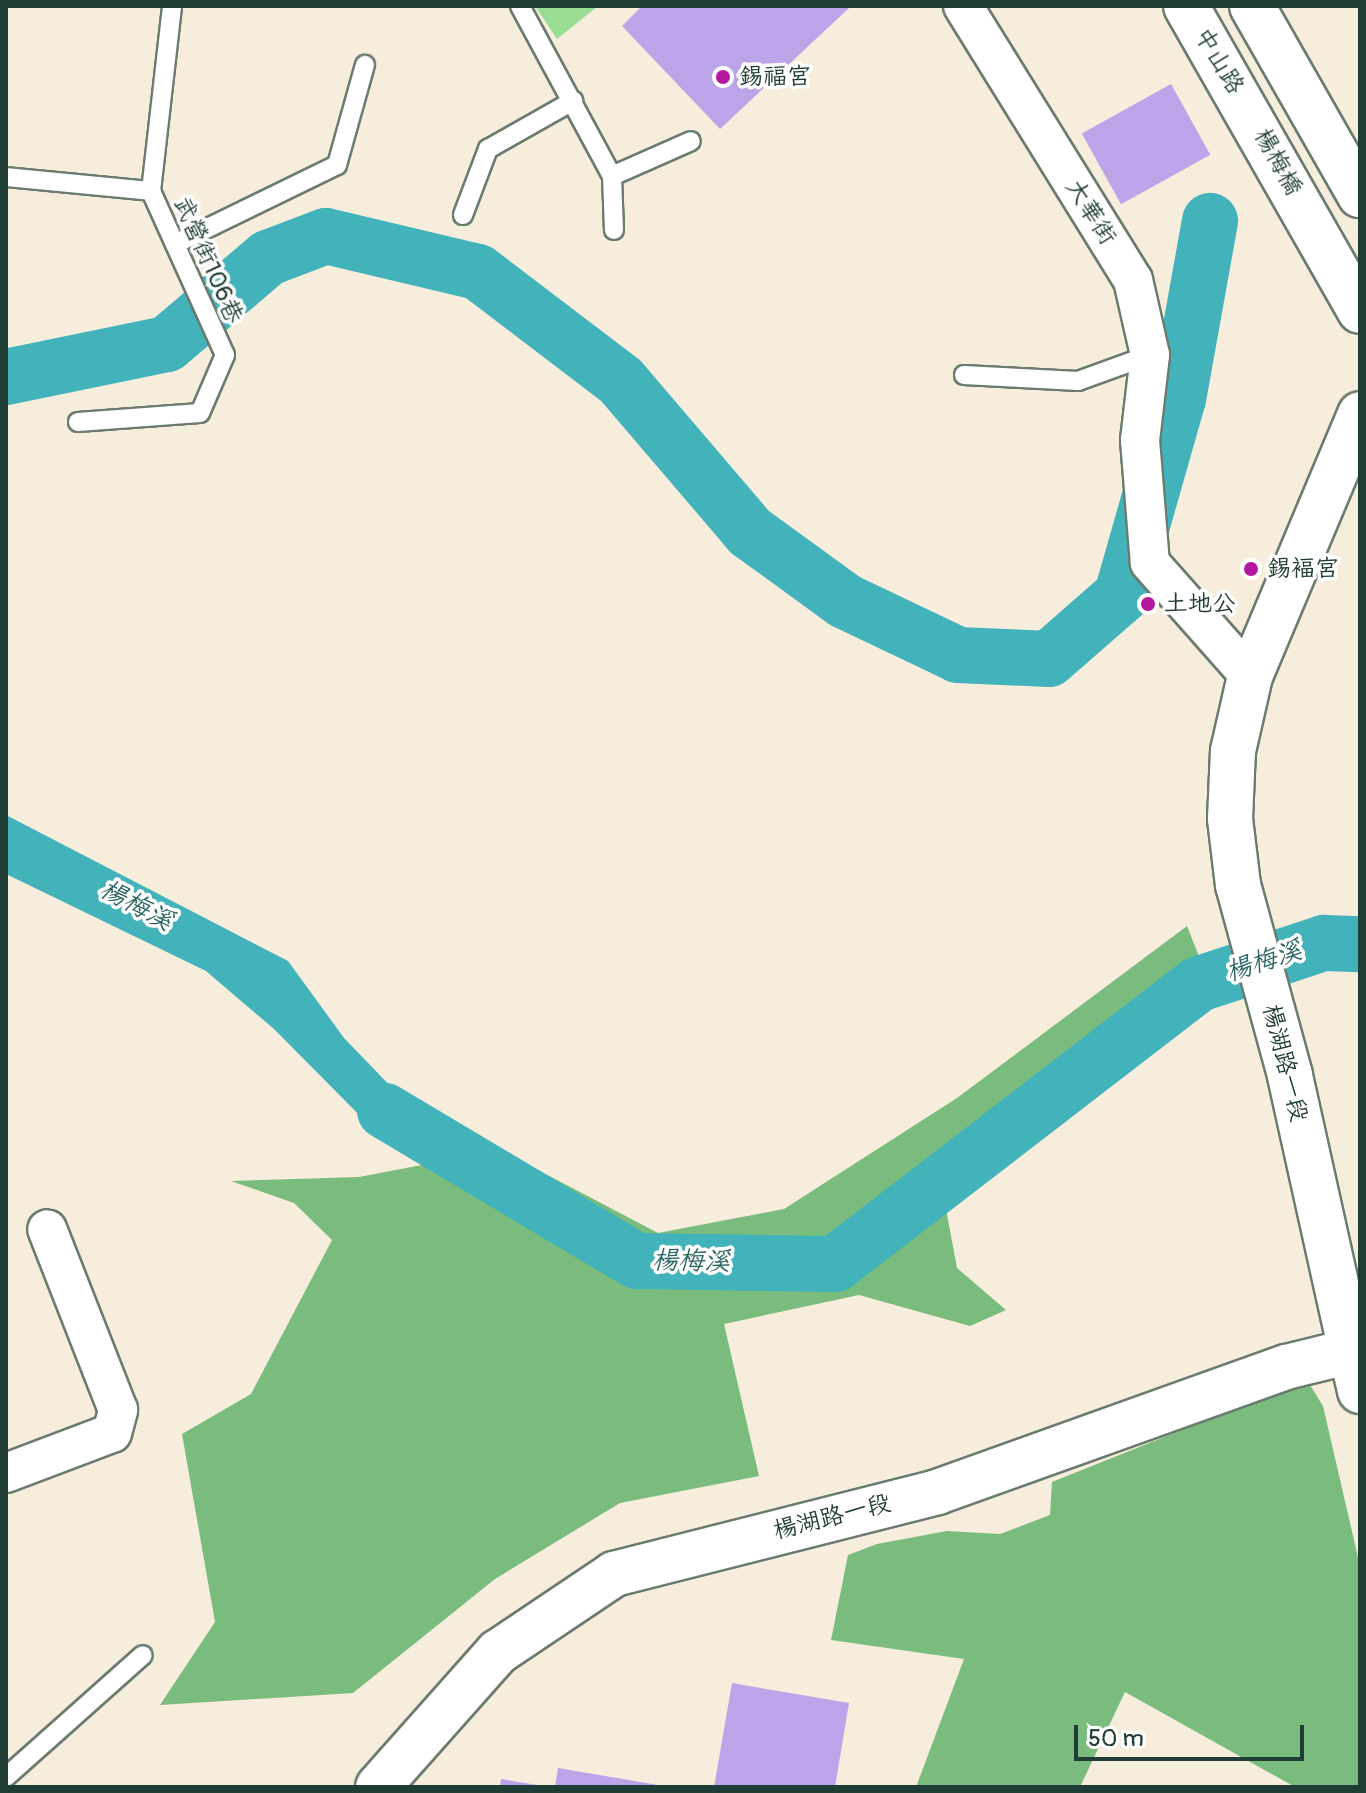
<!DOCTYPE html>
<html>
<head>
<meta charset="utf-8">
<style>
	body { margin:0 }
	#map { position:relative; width:1366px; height:1793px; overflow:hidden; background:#f6eddc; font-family:Pangolin,"LXGW WenKai TC",sans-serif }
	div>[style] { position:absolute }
	.green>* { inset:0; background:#99dc93 }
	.forest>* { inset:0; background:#7abc7d }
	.water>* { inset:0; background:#42b2bb }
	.river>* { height:56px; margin:-28px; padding:0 28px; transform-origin:28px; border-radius:28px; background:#42b2bb }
	.building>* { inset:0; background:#bba4e7; transform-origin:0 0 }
	.roads { filter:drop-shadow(2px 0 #6a7b6f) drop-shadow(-2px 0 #6a7b6f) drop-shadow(0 2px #6a7b6f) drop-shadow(0 -2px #6a7b6f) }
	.lane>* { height:18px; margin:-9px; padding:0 9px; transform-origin:9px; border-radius:9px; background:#fff }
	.street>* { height:38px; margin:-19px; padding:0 19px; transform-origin:19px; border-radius:19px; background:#fff }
	.secondary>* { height:44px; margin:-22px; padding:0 22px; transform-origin:22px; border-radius:22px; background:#fff }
	.primary>* { height:44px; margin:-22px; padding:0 22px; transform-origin:22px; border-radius:22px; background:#fff }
	.dots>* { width:22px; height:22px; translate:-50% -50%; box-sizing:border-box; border:4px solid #fff; border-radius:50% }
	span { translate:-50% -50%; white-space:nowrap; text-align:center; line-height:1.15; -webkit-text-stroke:7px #fff; paint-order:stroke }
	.street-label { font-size:24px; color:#1f3d34 }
	.poi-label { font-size:24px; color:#1f3d34 }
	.left { translate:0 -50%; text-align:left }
	.water-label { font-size:26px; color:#2b6663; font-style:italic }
	.frame { position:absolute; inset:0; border:8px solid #1f3d34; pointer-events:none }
	.scale { position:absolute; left:1074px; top:1725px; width:230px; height:36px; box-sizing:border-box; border:4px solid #1f3d34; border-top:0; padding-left:10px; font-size:24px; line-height:28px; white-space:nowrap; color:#1f3d34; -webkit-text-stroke:6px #fff; paint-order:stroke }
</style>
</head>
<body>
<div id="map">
	<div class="green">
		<div style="clip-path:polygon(535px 6px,598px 6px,557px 39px)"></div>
	</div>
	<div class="forest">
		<div style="clip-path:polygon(1187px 926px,1200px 959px,937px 1161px,957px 1268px,1006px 1310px,970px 1326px,859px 1295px,724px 1324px,759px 1476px,620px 1503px,495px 1579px,353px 1693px,160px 1705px,215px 1622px,182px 1434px,251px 1394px,332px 1240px,294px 1203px,231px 1181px,359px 1177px,500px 1150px,658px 1233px,784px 1209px,957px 1098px)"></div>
		<div style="clip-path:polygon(1310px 1385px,1323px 1406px,1360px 1566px,1360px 1787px,1295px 1787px,1125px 1692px,1080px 1787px,916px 1787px,964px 1659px,831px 1640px,848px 1555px,877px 1544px,947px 1531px,1000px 1534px,1050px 1515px,1052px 1482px,1289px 1387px)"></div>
	</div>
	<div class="water">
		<div style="clip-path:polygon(6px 815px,288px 961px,344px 1038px,452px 1150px,387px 1143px,274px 1029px,206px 971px,6px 874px)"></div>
	</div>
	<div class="river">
		<div style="left:6px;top:377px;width:164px;rotate:-11.6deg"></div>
		<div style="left:167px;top:344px;width:133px;rotate:-40.4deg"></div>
		<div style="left:268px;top:258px;width:62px;rotate:-20.8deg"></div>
		<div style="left:326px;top:236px;width:156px;rotate:13.3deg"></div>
		<div style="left:478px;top:272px;width:180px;rotate:37.3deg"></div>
		<div style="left:621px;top:381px;width:199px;rotate:49.5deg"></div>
		<div style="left:750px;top:532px;width:117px;rotate:36deg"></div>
		<div style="left:845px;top:601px;width:125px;rotate:25.5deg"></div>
		<div style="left:958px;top:655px;width:91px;rotate:2.5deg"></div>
		<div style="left:1049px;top:659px;width:97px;rotate:-41.2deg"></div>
		<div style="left:1122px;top:595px;width:204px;rotate:-74.1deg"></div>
		<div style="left:1178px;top:399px;width:181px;rotate:-79.8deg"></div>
		<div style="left:385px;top:1111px;width:293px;rotate:30.8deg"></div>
		<div style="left:637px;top:1261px;width:198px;rotate:0.9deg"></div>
		<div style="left:835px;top:1264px;width:459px;rotate:-37.6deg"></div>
		<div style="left:1199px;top:984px;width:132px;rotate:-18.2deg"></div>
		<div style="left:1324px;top:943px;width:36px;rotate:2deg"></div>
	</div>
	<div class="building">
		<div style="clip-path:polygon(642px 6px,847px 6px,849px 8px,720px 129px,622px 26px)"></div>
		<div style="left:1171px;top:84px;width:81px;height:102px;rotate:61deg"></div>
		<div style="clip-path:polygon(732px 1683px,849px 1703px,835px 1787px,714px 1787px)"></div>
		<div style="clip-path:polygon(558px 1768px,658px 1785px,657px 1787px,555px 1787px)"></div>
		<div style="clip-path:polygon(501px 1779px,537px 1785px,537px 1787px,500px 1787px)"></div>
	</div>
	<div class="roads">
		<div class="lane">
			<div style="left:520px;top:6px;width:193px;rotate:61.6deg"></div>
			<div style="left:612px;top:176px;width:86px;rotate:-23.9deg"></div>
			<div style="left:612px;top:176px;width:54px;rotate:87.9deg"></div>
			<div style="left:6px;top:177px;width:146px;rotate:5.5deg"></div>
			<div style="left:463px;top:215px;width:71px;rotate:-69.3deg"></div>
			<div style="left:488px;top:149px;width:98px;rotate:-29.5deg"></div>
			<div style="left:175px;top:244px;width:180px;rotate:-26deg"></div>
			<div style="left:337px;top:165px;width:104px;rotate:-74.4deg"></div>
			<div style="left:964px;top:375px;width:114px;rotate:3deg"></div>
			<div style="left:1078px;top:381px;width:77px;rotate:-19.9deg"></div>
			<div style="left:78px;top:422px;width:122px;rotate:-4.2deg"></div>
			<div style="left:200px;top:413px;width:63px;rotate:-66.7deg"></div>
			<div style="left:225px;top:355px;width:180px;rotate:-114.3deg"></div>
			<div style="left:151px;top:191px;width:186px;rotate:-83.5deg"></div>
			<div style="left:6px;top:1777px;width:183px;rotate:-41.7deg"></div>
		</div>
		<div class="street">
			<div style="left:963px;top:6px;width:322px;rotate:58.2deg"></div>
			<div style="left:1133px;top:280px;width:77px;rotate:77.2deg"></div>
			<div style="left:1150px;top:355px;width:86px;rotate:96.7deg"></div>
			<div style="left:1140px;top:440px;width:123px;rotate:85.4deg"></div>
			<div style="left:1150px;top:563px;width:151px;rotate:48.5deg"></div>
			<div style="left:6px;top:1473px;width:113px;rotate:-20.7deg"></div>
			<div style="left:112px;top:1433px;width:24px;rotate:-75deg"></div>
			<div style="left:118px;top:1410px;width:194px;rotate:-111.4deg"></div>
		</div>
		<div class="secondary">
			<div style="left:1351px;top:1351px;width:41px;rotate:77.3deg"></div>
			<div style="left:378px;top:1787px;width:181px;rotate:-48.4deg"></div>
			<div style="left:498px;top:1652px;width:140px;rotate:-33.9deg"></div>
			<div style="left:614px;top:1574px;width:333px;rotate:-14.2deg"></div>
			<div style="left:937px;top:1492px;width:371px;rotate:-19.7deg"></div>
			<div style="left:1286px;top:1367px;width:67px;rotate:-13.8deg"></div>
			<div style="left:1351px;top:1351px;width:283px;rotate:-102.5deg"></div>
			<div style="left:1290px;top:1075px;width:197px;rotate:-105.3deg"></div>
			<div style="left:1238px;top:885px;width:66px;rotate:-96.9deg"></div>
			<div style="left:1230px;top:819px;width:68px;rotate:-87.5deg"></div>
			<div style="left:1233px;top:751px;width:77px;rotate:-77.2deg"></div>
			<div style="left:1250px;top:676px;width:284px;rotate:-67.2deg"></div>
		</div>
		<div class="primary">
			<div style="left:1186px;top:6px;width:351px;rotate:60.3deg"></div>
			<div style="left:1252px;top:6px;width:218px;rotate:60.3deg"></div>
		</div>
	</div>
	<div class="dots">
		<div style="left:723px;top:77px;background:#b5179e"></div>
		<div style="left:1251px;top:569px;background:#b5179e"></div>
		<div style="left:1148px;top:604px;background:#b5179e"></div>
	</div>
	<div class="street-label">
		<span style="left:1219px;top:61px;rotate:59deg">中山路</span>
		<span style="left:1278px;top:162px;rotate:61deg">楊梅橋</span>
		<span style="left:1091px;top:212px;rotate:58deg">大華街</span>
		<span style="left:208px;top:260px;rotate:66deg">武營街106巷</span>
		<span style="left:1285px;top:1063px;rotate:76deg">楊湖路一段</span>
		<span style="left:832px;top:1517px;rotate:-14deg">楊湖路一段</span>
	</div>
	<div class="poi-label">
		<span class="left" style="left:739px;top:77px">錫福宮</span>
		<span class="left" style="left:1267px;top:569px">錫褔宮</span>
		<span class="left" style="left:1164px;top:604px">土地公</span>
	</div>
	<div class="water-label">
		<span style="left:136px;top:906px;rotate:28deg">楊梅溪</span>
		<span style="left:1264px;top:962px;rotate:-18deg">楊梅溪</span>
		<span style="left:691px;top:1262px;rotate:1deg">楊梅溪</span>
	</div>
	<div class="frame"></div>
	<div class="scale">50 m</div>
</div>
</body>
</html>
